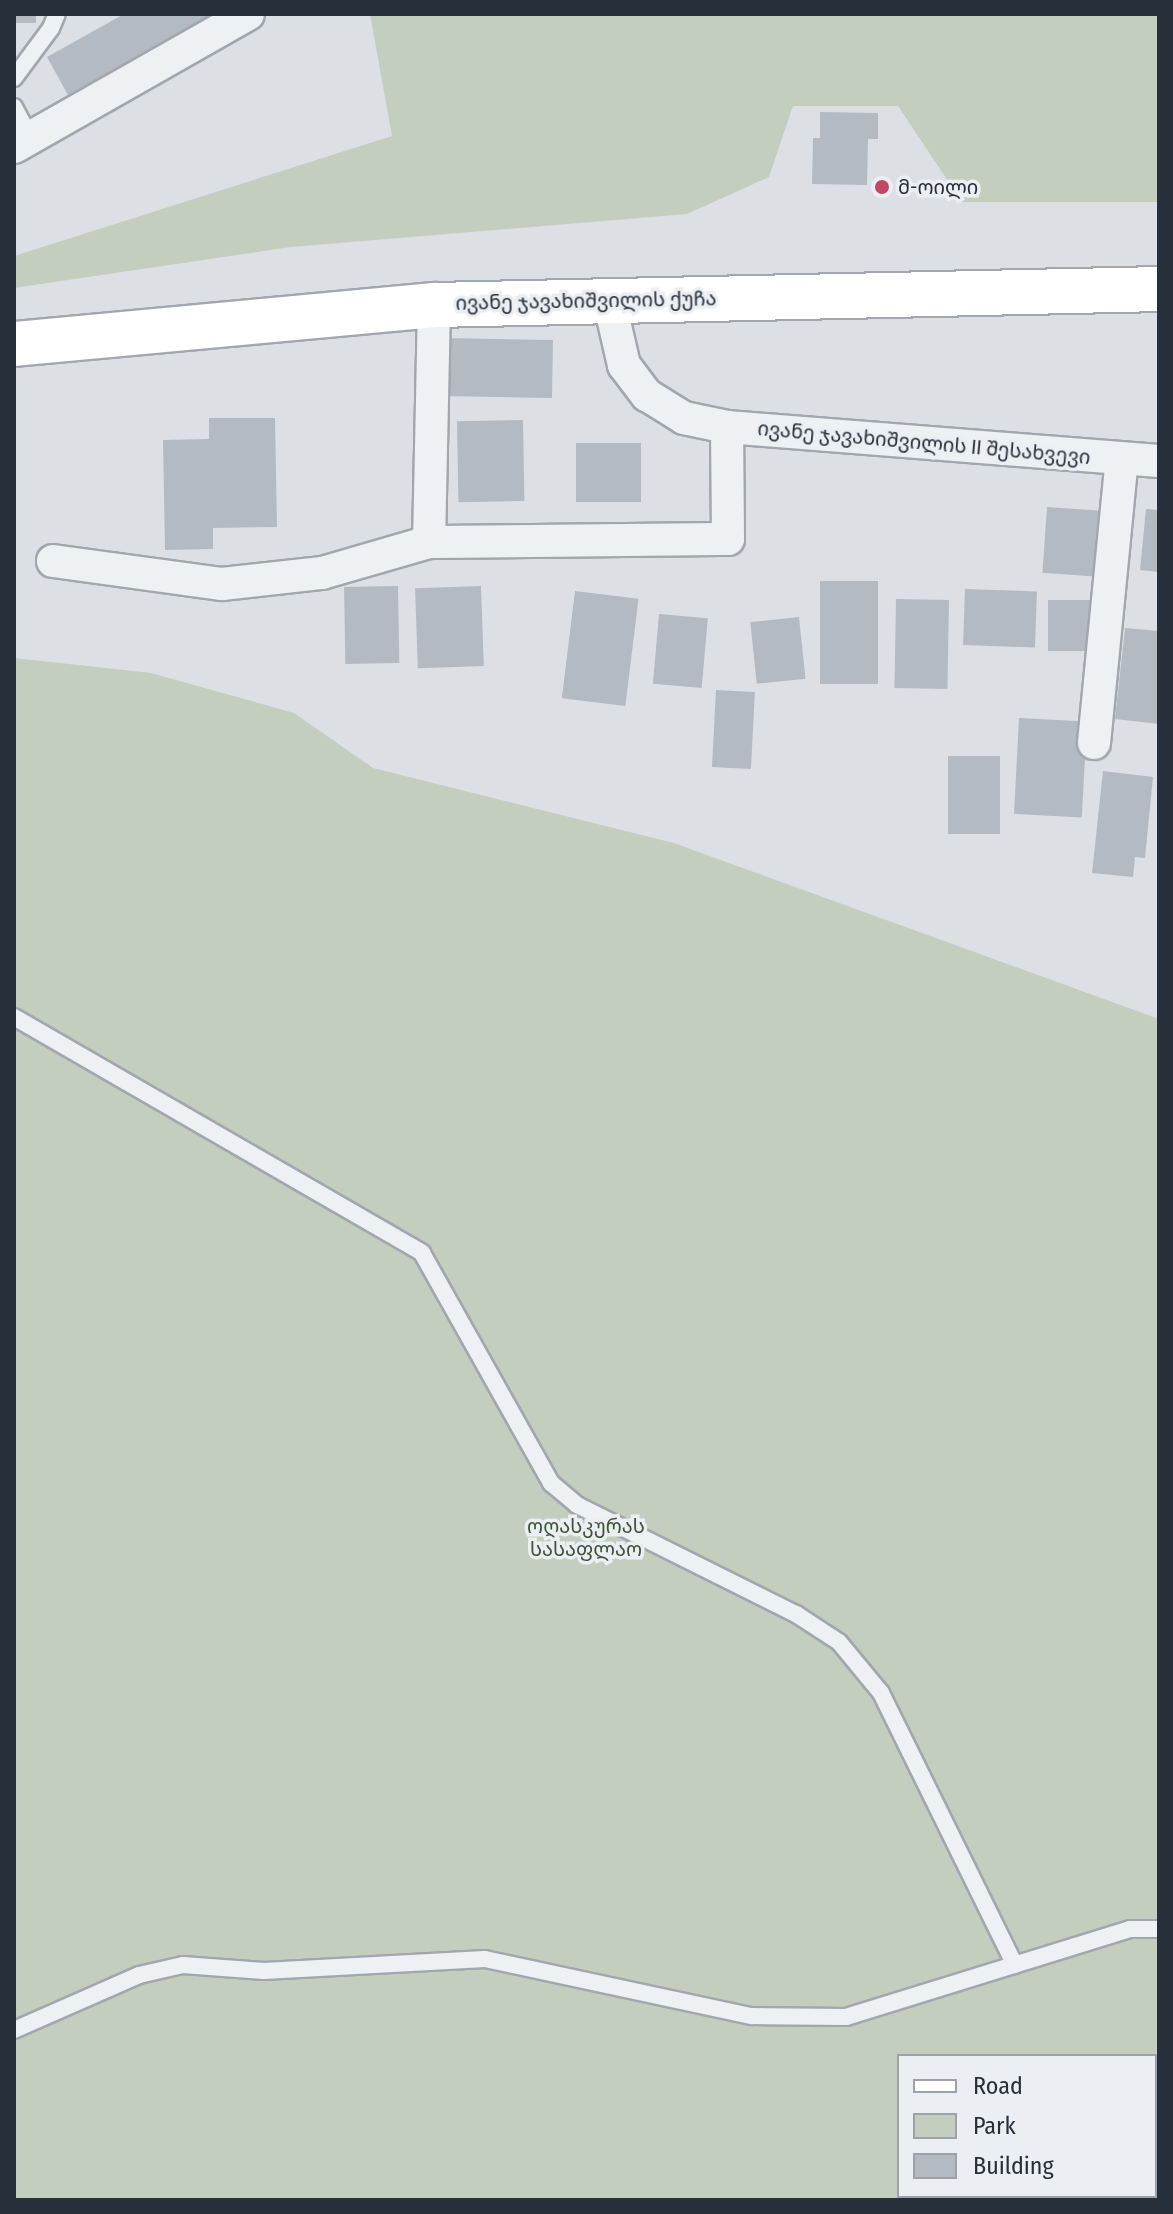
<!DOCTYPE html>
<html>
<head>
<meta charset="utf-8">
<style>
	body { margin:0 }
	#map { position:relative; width:1173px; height:2214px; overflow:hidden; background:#dce0e5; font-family:"Fira Sans Condensed","Noto Sans Georgian",sans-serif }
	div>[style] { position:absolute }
	.green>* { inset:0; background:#c3cebe }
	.building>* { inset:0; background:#b4bac1; transform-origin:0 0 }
	.roads { filter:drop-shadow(2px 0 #a2a7ae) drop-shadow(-2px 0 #a2a7ae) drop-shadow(0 2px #a2a7ae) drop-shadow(0 -2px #a2a7ae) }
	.lane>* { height:16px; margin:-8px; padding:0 8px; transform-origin:8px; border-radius:8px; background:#eef1f4 }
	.street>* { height:32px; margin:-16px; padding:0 16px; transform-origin:16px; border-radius:16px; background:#eef1f4 }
	.primary>* { height:44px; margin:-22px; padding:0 22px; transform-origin:22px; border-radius:22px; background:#fff }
	.dots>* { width:22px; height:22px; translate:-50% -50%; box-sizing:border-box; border:4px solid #ebeff3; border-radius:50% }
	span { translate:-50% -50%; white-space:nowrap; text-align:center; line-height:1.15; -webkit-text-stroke:7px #ebeff3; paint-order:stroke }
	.poi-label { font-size:20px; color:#272f3a }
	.left { translate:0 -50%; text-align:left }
	.street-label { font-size:20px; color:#272f3a }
	.park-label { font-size:20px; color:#3e5436 }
	.frame { position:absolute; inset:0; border:16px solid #272f3a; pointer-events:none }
	.legend { position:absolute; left:897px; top:2054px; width:260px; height:144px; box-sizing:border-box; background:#ebeff3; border:2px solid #9da2a9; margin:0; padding:10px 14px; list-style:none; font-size:24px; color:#272f3a }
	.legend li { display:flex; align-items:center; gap:16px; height:40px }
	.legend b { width:40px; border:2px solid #9da2a9 }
</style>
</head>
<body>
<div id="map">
	<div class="green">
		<div style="clip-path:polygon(370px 14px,1159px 14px,1159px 202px,962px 202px,898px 106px,793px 106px,769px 177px,687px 214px,291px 247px,14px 288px,14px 256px,392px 136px)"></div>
		<div style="clip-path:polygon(14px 658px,151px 673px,294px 713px,373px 768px,674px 843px,1159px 1019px,1159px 2068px,1155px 2070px,1155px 2056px,899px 2056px,899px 2196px,1144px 2196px,1145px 2200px,14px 2200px)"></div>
	</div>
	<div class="building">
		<div style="left:14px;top:14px;width:22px;height:9px"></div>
		<div style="clip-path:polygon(124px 14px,214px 14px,68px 95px,47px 57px)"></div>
		<div style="clip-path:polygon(820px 112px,878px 113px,878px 139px,868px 139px,867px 185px,812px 184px,813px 138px,820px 138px)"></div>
		<div style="left:443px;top:338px;width:110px;height:58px;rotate:1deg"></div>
		<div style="clip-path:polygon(209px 418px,275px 418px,277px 527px,213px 528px,213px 549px,165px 550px,163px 440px,209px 439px)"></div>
		<div style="left:523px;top:420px;width:81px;height:66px;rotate:89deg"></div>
		<div style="left:641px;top:443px;width:59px;height:65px;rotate:90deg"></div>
		<div style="left:1047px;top:507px;width:59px;height:66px;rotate:4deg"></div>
		<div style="clip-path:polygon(1146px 509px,1159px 510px,1159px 572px,1140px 570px)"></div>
		<div style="left:820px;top:581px;width:58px;height:103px"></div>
		<div style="left:398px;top:586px;width:77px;height:54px;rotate:89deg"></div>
		<div style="left:481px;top:586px;width:80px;height:66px;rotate:88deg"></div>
		<div style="left:965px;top:589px;width:72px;height:56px;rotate:2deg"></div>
		<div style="left:575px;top:591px;width:64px;height:108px;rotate:7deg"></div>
		<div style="left:896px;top:599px;width:53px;height:89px;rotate:1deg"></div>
		<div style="left:1048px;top:600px;width:43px;height:51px"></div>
		<div style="left:659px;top:614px;width:49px;height:70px;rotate:5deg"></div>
		<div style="left:799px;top:617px;width:62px;height:49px;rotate:84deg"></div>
		<div style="clip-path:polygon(1125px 628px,1159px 631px,1159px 724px,1115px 719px)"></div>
		<div style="left:716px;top:690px;width:39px;height:77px;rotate:3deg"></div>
		<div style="left:1019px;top:718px;width:68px;height:96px;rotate:3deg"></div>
		<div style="left:948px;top:756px;width:52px;height:78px"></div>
		<div style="clip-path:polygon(1103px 771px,1153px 777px,1145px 858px,1135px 857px,1133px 877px,1092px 873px)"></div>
	</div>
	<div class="roads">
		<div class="lane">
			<div style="left:14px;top:78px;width:62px;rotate:-53.5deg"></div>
			<div style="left:51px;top:28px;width:15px;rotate:-67deg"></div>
			<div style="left:14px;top:107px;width:34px;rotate:62deg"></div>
			<div style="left:14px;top:1017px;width:471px;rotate:30deg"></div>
			<div style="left:422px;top:1253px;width:264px;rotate:60.7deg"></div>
			<div style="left:551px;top:1483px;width:34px;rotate:40deg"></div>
			<div style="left:577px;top:1505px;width:245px;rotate:26.5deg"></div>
			<div style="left:796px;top:1614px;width:51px;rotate:33.1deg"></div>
			<div style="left:839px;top:1642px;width:66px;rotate:50.5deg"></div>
			<div style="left:881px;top:1693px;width:303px;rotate:63.8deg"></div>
			<div style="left:14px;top:2030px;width:137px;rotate:-23.7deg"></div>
			<div style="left:139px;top:1975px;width:45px;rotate:-12.8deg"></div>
			<div style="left:183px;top:1965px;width:81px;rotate:4.2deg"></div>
			<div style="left:264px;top:1971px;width:221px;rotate:-3.1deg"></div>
			<div style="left:485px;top:1959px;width:273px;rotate:12.1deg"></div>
			<div style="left:752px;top:2016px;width:94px;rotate:0.6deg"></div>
			<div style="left:846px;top:2017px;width:297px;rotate:-17.2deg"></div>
			<div style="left:1130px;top:1929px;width:29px"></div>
		</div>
		<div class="street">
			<div style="left:14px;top:147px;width:269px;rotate:-29.6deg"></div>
			<div style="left:609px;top:300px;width:67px;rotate:77deg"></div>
			<div style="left:624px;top:365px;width:38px;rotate:53deg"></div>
			<div style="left:647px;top:395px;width:44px;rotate:31.9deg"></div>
			<div style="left:684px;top:418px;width:44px;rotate:11.8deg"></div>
			<div style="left:727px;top:427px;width:433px;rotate:4.5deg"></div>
			<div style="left:434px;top:305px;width:237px;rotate:91.2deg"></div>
			<div style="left:429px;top:542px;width:299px;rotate:-0.6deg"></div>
			<div style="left:728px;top:539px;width:112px;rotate:-90.5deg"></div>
			<div style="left:53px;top:561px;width:171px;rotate:7.8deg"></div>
			<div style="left:222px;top:584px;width:101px;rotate:-6.3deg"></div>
			<div style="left:322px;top:573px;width:111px;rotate:-16.2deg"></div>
			<div style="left:1094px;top:743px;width:285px;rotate:-84.4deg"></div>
		</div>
		<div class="primary">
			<div style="left:14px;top:344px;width:422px;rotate:-5.3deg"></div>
			<div style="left:434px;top:305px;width:725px;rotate:-1.26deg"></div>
		</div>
	</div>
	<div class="dots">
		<div style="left:882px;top:187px;background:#c24965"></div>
	</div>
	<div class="poi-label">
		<span class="left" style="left:898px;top:187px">მ-ოილი</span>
	</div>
	<div class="street-label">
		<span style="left:586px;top:301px;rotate:-1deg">ივანე ჯავახიშვილის ქუჩა</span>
		<span style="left:924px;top:443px;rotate:5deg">ივანე ჯავახიშვილის II შესახვევი</span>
	</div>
	<div class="park-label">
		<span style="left:586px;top:1538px">ოღასკურას<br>სასაფლაო</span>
	</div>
	<div class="frame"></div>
	<ul class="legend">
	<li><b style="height:10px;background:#fff"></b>Road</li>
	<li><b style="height:22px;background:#c3cebe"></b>Park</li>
	<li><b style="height:22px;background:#b4bac1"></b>Building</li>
	</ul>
</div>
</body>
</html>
